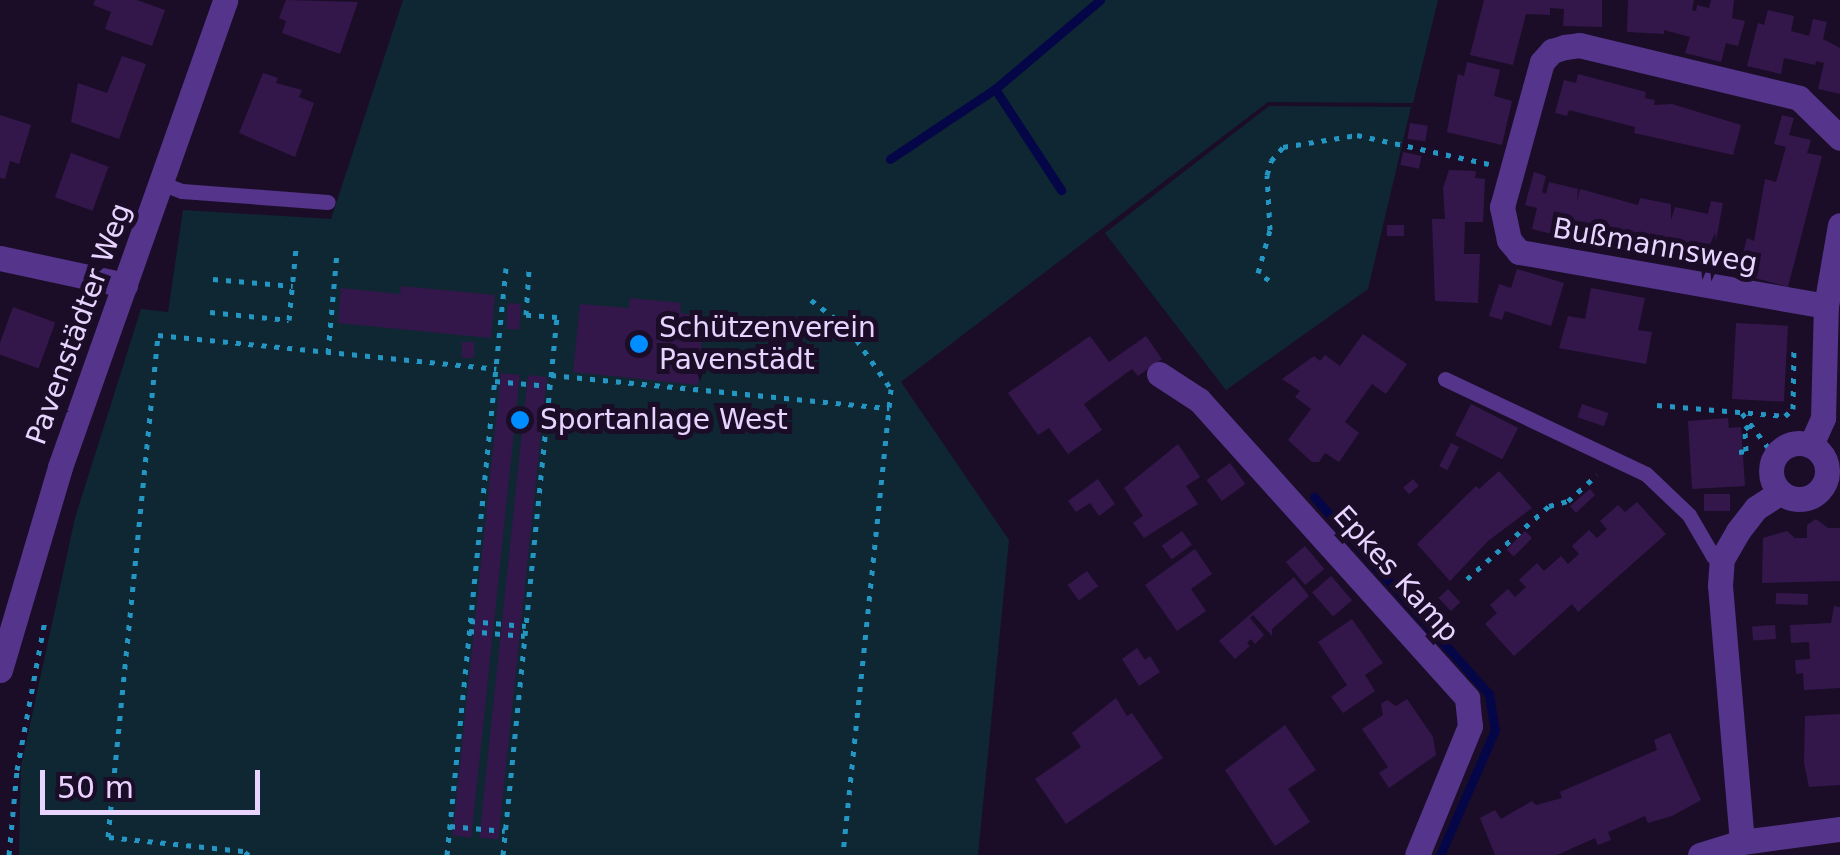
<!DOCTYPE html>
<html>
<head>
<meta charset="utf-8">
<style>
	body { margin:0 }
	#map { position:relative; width:1840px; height:855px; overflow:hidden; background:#1b0d28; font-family:"DejaVu Sans",sans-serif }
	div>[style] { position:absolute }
	.green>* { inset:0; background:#0f2732 }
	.stream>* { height:9px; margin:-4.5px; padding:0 4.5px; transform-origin:4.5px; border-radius:4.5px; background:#050648 }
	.building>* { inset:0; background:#33174a; transform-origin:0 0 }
	.path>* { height:5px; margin-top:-2.5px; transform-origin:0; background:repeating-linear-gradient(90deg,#2496c3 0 5px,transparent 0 13px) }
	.lane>* { height:15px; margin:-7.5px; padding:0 7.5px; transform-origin:7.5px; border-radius:7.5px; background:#55348b }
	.street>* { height:25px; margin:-12.5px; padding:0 12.5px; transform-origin:12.5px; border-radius:12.5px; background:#55348b }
	.street>.ring { margin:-12.5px; padding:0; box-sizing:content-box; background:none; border:25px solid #55348b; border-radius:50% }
	.dots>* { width:28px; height:28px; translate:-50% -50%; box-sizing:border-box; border:5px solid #1b0d28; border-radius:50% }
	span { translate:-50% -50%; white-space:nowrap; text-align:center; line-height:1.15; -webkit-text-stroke:10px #1b0d28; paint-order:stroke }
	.street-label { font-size:28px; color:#e8d4ff }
	.poi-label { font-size:28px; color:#e8d4ff }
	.left { translate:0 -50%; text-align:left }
	.scale { position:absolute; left:40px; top:770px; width:220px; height:45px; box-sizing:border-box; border:5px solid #e8d4ff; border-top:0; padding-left:12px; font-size:30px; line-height:35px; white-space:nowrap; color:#e8d4ff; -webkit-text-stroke:8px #1b0d28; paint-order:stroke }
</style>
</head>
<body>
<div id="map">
	<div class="green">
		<div style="clip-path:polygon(403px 0,1438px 0,1413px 103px,1268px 102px,901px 382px,1009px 540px,978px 855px,19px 855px,21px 766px,75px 518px,141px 309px,168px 312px,183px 210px,331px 219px)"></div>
		<div style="clip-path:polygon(1269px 106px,1411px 107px,1368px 289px,1226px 390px,1105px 233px)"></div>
	</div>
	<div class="stream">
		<div style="left:995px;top:89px;width:121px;rotate:56.8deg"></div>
		<div style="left:890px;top:159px;width:126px;rotate:-33.7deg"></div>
		<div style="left:995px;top:89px;width:138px;rotate:-40.3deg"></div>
		<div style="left:1314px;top:497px;width:264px;rotate:48.4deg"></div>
		<div style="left:1489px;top:694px;width:36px;rotate:81deg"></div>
		<div style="left:1495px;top:730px;width:137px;rotate:113.7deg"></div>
	</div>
	<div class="building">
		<div style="clip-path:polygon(95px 0,137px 0,165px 10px,152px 46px,105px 29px,111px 12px,93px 5px)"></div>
		<div style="clip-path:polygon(286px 0,358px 2px,340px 54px,282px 33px,286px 21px,279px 18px)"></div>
		<div style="clip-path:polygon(1484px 0,1602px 0,1602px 27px,1563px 26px,1564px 9px,1550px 8px,1550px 15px,1526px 14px,1513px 65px,1470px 55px)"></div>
		<div style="clip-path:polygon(1628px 0,1694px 0,1692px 10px,1696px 11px,1697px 5px,1709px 8px,1711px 0,1734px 0,1732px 18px,1745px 21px,1738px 46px,1726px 43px,1721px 62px,1685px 53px,1690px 37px,1664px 30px,1664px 34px,1627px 32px)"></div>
		<div style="clip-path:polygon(1768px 10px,1794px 16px,1791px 31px,1809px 36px,1813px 19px,1827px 22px,1823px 39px,1840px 48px,1840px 94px,1818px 89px,1824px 63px,1816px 61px,1815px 65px,1784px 58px,1781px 74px,1747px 66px,1758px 23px,1764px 25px)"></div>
		<div style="clip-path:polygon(122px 56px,146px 64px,119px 139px,71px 122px,78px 83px,107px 93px)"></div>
		<div style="clip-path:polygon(1467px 62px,1500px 70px,1494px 96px,1512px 101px,1502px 145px,1447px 132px,1458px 74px,1464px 76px)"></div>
		<div style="clip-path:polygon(263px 73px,278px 78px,276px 83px,302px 90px,299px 97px,314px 103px,295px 157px,239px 133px)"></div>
		<div style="clip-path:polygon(1578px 74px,1646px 92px,1645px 98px,1655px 100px,1654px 105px,1672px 104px,1741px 125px,1733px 155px,1634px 133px,1635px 127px,1569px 110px,1567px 116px,1555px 113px,1564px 80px,1576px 83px)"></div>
		<div style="clip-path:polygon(0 115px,31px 125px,19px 164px,10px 161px,5px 179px,0 178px)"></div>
		<div style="clip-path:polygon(1782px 115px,1794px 118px,1789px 135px,1811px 140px,1807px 153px,1822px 156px,1788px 287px,1751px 277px,1755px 264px,1741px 261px,1747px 238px,1754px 241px,1765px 179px,1776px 182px,1786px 147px,1774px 144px)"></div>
		<div style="left:1410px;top:123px;width:18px;height:16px;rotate:9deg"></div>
		<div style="left:1403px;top:152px;width:19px;height:13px;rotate:12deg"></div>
		<div style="left:71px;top:153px;width:40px;height:47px;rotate:20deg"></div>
		<div style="clip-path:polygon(1449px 170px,1476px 171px,1475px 178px,1485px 179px,1483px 222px,1465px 222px,1464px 254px,1480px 254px,1478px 303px,1435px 301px,1432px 219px,1445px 219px,1443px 188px)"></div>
		<div style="clip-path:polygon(1534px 172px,1546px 176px,1542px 192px,1546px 194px,1549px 182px,1578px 189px,1577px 202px,1580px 189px,1638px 205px,1640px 198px,1671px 204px,1671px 220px,1675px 207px,1708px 214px,1711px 201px,1723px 203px,1714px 251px,1702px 249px,1698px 263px,1629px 250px,1632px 238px,1604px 231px,1600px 246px,1532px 229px,1537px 208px,1525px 205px)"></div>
		<div style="left:1387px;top:225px;width:17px;height:11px"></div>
		<div style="clip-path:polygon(1517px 269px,1564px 283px,1551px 326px,1505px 311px,1502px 320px,1489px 316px,1499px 284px,1511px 288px)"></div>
		<div style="clip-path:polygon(401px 286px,495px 295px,491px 338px,338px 323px,341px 288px,400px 294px)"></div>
		<div style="clip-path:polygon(1591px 288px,1645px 298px,1638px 330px,1652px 332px,1646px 364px,1559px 348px,1568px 316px,1585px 319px)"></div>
		<div style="clip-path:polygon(630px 298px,681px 303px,680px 313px,704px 316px,698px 385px,573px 372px,580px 304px,629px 308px)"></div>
		<div style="left:508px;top:303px;width:13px;height:26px;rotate:4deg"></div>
		<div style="left:13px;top:307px;width:45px;height:49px;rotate:20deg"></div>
		<div style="left:1736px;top:323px;width:52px;height:76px;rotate:3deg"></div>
		<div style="clip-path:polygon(1363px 334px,1407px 364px,1386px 394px,1372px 384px,1345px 422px,1359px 433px,1339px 462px,1325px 453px,1319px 462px,1312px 462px,1288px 440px,1311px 409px,1295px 397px,1300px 391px,1282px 379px,1314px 356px,1320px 361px,1325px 355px,1340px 366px)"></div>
		<div style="clip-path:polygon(1090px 336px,1109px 362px,1146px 336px,1162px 359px,1138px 376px,1132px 369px,1084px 404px,1102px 430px,1068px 454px,1049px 428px,1038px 435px,1008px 393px)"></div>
		<div style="left:462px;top:342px;width:12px;height:16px"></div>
		<div style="left:501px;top:373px;width:19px;height:465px;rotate:6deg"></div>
		<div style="left:528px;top:375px;width:19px;height:465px;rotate:6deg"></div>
		<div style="left:1471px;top:404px;width:53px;height:35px;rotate:27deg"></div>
		<div style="left:1582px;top:404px;width:28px;height:14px;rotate:19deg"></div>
		<div style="clip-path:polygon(1728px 418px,1729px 428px,1741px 427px,1745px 486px,1692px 489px,1688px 421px)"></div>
		<div style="left:1451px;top:443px;width:9px;height:26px;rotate:27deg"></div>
		<div style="clip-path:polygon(1178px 444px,1200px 477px,1186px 486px,1198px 504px,1144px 538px,1133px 523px,1143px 516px,1124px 488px)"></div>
		<div style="left:1230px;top:463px;width:26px;height:29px;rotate:54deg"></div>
		<div style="clip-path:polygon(1499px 471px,1532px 508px,1488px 541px,1450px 581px,1417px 544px,1476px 486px,1479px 489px)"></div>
		<div style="clip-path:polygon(1098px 479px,1115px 504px,1099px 516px,1090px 503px,1076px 512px,1068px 501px)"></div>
		<div style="left:1413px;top:479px;width:9px;height:13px;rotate:49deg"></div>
		<div style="clip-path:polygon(1590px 489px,1595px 495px,1576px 513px,1570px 506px)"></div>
		<div style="left:1730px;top:494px;width:17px;height:26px;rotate:90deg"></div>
		<div style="clip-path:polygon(1637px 502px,1666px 534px,1578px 612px,1572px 604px,1514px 656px,1485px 624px,1497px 613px,1490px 605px,1508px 589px,1515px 597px,1526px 587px,1519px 580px,1537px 563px,1544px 571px,1561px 556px,1568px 564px,1579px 554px,1572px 546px,1589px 530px,1597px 538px,1607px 529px,1600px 521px,1618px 505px,1625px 512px)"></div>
		<div style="clip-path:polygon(1816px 519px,1828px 528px,1840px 528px,1840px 581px,1762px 583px,1763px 538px,1787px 531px,1795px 538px,1807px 538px,1807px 525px)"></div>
		<div style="left:1182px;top:531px;width:17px;height:25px;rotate:54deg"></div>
		<div style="left:1525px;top:531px;width:10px;height:26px;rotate:45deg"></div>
		<div style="left:1305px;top:546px;width:30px;height:25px;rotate:50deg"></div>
		<div style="clip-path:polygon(1195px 549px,1212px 574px,1191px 589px,1206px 611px,1177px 631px,1145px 585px)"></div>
		<div style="left:1087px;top:571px;width:19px;height:24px;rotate:54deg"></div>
		<div style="left:1331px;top:576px;width:32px;height:25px;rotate:49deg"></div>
		<div style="clip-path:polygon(1294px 577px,1309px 596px,1272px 629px,1272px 636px,1253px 615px,1250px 618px,1264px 635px,1255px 644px,1251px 639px,1247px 643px,1250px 646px,1235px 659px,1219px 641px)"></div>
		<div style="left:1448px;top:589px;width:18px;height:13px;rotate:47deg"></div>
		<div style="left:1776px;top:593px;width:32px;height:11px;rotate:2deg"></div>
		<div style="clip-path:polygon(1834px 606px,1840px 607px,1840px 688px,1804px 690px,1803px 673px,1796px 674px,1795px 660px,1810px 659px,1809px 642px,1791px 643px,1790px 625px,1831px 623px)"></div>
		<div style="clip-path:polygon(1352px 619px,1383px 663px,1365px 675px,1375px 691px,1343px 713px,1331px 697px,1347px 685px,1318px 642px)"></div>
		<div style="left:1775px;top:625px;width:14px;height:23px;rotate:86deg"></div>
		<div style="clip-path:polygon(1137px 648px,1145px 660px,1150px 656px,1160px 672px,1139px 686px,1122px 659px)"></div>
		<div style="clip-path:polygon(1116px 698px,1127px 716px,1132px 713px,1163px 758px,1066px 824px,1035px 779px,1081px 747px,1072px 733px)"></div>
		<div style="clip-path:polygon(1407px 699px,1433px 737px,1436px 755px,1389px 788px,1379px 773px,1388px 767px,1362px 729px,1383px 715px,1381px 704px,1387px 700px,1396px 706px)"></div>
		<div style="clip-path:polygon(1840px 714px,1840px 785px,1809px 787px,1804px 763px,1805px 716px)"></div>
		<div style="clip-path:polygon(1285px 725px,1316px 770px,1288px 789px,1310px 822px,1275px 846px,1225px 770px)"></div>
		<div style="clip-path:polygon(1670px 733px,1701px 800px,1672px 816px,1648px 823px,1645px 816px,1608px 832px,1611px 840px,1598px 845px,1595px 838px,1557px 855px,1495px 855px,1480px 818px,1495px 810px,1501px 819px,1532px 801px,1536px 805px,1562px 798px,1560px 792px,1657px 750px,1654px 740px)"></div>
	</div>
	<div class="path">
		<div style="left:213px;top:279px;width:80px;rotate:5deg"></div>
		<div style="left:1269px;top:280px;width:13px;rotate:-148deg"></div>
		<div style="left:1258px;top:273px;width:45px;rotate:-74.4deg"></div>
		<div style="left:1270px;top:230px;width:55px;rotate:-93.1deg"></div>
		<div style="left:1267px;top:175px;width:15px;rotate:-74deg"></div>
		<div style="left:1271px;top:161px;width:18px;rotate:-49deg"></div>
		<div style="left:1283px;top:147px;width:75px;rotate:-9.2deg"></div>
		<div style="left:1357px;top:135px;width:135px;rotate:12.4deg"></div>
		<div style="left:811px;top:300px;width:48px;rotate:37.3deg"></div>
		<div style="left:849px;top:329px;width:73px;rotate:55deg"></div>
		<div style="left:891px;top:389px;width:468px;rotate:95.9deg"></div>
		<div style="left:210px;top:312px;width:79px;rotate:5.8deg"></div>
		<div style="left:289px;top:320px;width:71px;rotate:-84.4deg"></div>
		<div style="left:328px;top:353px;width:100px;rotate:-84.9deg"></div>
		<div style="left:551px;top:375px;width:340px;rotate:5.6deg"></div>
		<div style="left:495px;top:381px;width:55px;rotate:5.2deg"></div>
		<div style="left:1657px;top:405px;width:128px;rotate:4.9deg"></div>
		<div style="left:1785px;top:416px;width:11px;rotate:-41deg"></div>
		<div style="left:1793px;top:409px;width:61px;rotate:-89.1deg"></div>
		<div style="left:1742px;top:413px;width:53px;rotate:52.7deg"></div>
		<div style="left:1739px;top:452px;width:7px;rotate:-8deg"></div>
		<div style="left:1746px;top:451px;width:22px;rotate:-93deg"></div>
		<div style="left:1745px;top:429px;width:6px;rotate:-39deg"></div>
		<div style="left:1467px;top:579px;width:110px;rotate:-41.7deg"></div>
		<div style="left:1549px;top:506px;width:20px;rotate:-15deg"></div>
		<div style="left:1568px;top:501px;width:39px;rotate:-42deg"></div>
		<div style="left:470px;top:621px;width:56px;rotate:5.1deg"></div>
		<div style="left:469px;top:631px;width:56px;rotate:5.1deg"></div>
		<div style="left:450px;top:826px;width:55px;rotate:5.2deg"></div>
		<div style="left:9px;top:855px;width:85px;rotate:-84.6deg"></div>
		<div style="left:17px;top:770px;width:152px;rotate:-79.4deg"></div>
		<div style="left:249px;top:855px;width:7px;rotate:-146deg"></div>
		<div style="left:243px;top:851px;width:136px;rotate:-174.1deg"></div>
		<div style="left:108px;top:837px;width:504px;rotate:-84.31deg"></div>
		<div style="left:158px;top:335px;width:340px;rotate:5.7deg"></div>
		<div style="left:447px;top:855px;width:590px;rotate:-84.26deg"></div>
		<div style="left:503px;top:855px;width:541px;rotate:-84.27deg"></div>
		<div style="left:557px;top:317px;width:31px;rotate:-176deg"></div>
		<div style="left:526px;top:315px;width:45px;rotate:-86.2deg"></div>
	</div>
	<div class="lane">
		<div style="left:161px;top:183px;width:22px;rotate:21deg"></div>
		<div style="left:182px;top:191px;width:146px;rotate:4.3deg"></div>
		<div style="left:1445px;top:379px;width:222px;rotate:25.3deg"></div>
		<div style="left:1646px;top:474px;width:59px;rotate:43.6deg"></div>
		<div style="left:1689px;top:515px;width:48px;rotate:59.7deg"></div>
		<div style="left:1713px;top:556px;width:9px;rotate:18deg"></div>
	</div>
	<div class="street">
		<div style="left:0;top:258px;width:128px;rotate:12.2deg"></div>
		<div style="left:1826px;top:306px;width:312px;rotate:-170deg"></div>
		<div style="left:1519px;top:252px;width:16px;rotate:-130deg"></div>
		<div style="left:1509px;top:240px;width:34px;rotate:-102deg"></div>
		<div style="left:1502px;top:207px;width:150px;rotate:-74.6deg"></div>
		<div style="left:1542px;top:62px;width:15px;rotate:-48deg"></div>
		<div style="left:1552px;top:51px;width:14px;rotate:-17deg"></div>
		<div style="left:1565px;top:47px;width:14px;rotate:-8deg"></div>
		<div style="left:1579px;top:45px;width:226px;rotate:13.5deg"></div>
		<div style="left:1799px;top:98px;width:57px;rotate:44.3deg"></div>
		<div style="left:1159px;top:374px;width:48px;rotate:33deg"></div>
		<div style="left:1199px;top:400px;width:401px;rotate:48deg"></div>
		<div style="left:1467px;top:698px;width:28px;rotate:84deg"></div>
		<div style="left:1470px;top:726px;width:139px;rotate:112.3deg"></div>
		<div class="ring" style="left:1771px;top:443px;width:31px;height:31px"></div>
		<div style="left:1811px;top:445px;width:30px;rotate:-66deg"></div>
		<div style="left:1823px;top:418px;width:112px;rotate:-88.5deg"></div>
		<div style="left:1826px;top:306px;width:82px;rotate:-80.2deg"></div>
		<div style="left:0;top:670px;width:212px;rotate:-73.5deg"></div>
		<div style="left:60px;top:467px;width:495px;rotate:-70.5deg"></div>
		<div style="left:1742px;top:842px;width:258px;rotate:-94.9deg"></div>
		<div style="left:1720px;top:585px;width:26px;rotate:-86deg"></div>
		<div style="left:1722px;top:559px;width:32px;rotate:-60deg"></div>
		<div style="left:1738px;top:531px;width:29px;rotate:-52deg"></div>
		<div style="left:1756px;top:508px;width:27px;rotate:-33deg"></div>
		<div style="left:1700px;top:855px;width:44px;rotate:-17.2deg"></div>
		<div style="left:1742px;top:842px;width:99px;rotate:-7.6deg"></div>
	</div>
	<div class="dots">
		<div style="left:639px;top:344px;background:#008dff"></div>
		<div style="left:520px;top:420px;background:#008dff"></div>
	</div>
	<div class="street-label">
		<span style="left:1655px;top:246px;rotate:10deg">Bußmannsweg</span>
		<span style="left:79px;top:324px;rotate:-70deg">Pavenstädter Weg</span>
		<span style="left:1396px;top:574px;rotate:48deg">Epkes Kamp</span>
	</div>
	<div class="poi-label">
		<span class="left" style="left:659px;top:344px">Schützenverein<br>Pavenstädt</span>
		<span class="left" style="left:540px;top:420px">Sportanlage West</span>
	</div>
	<div class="scale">50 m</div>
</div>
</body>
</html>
